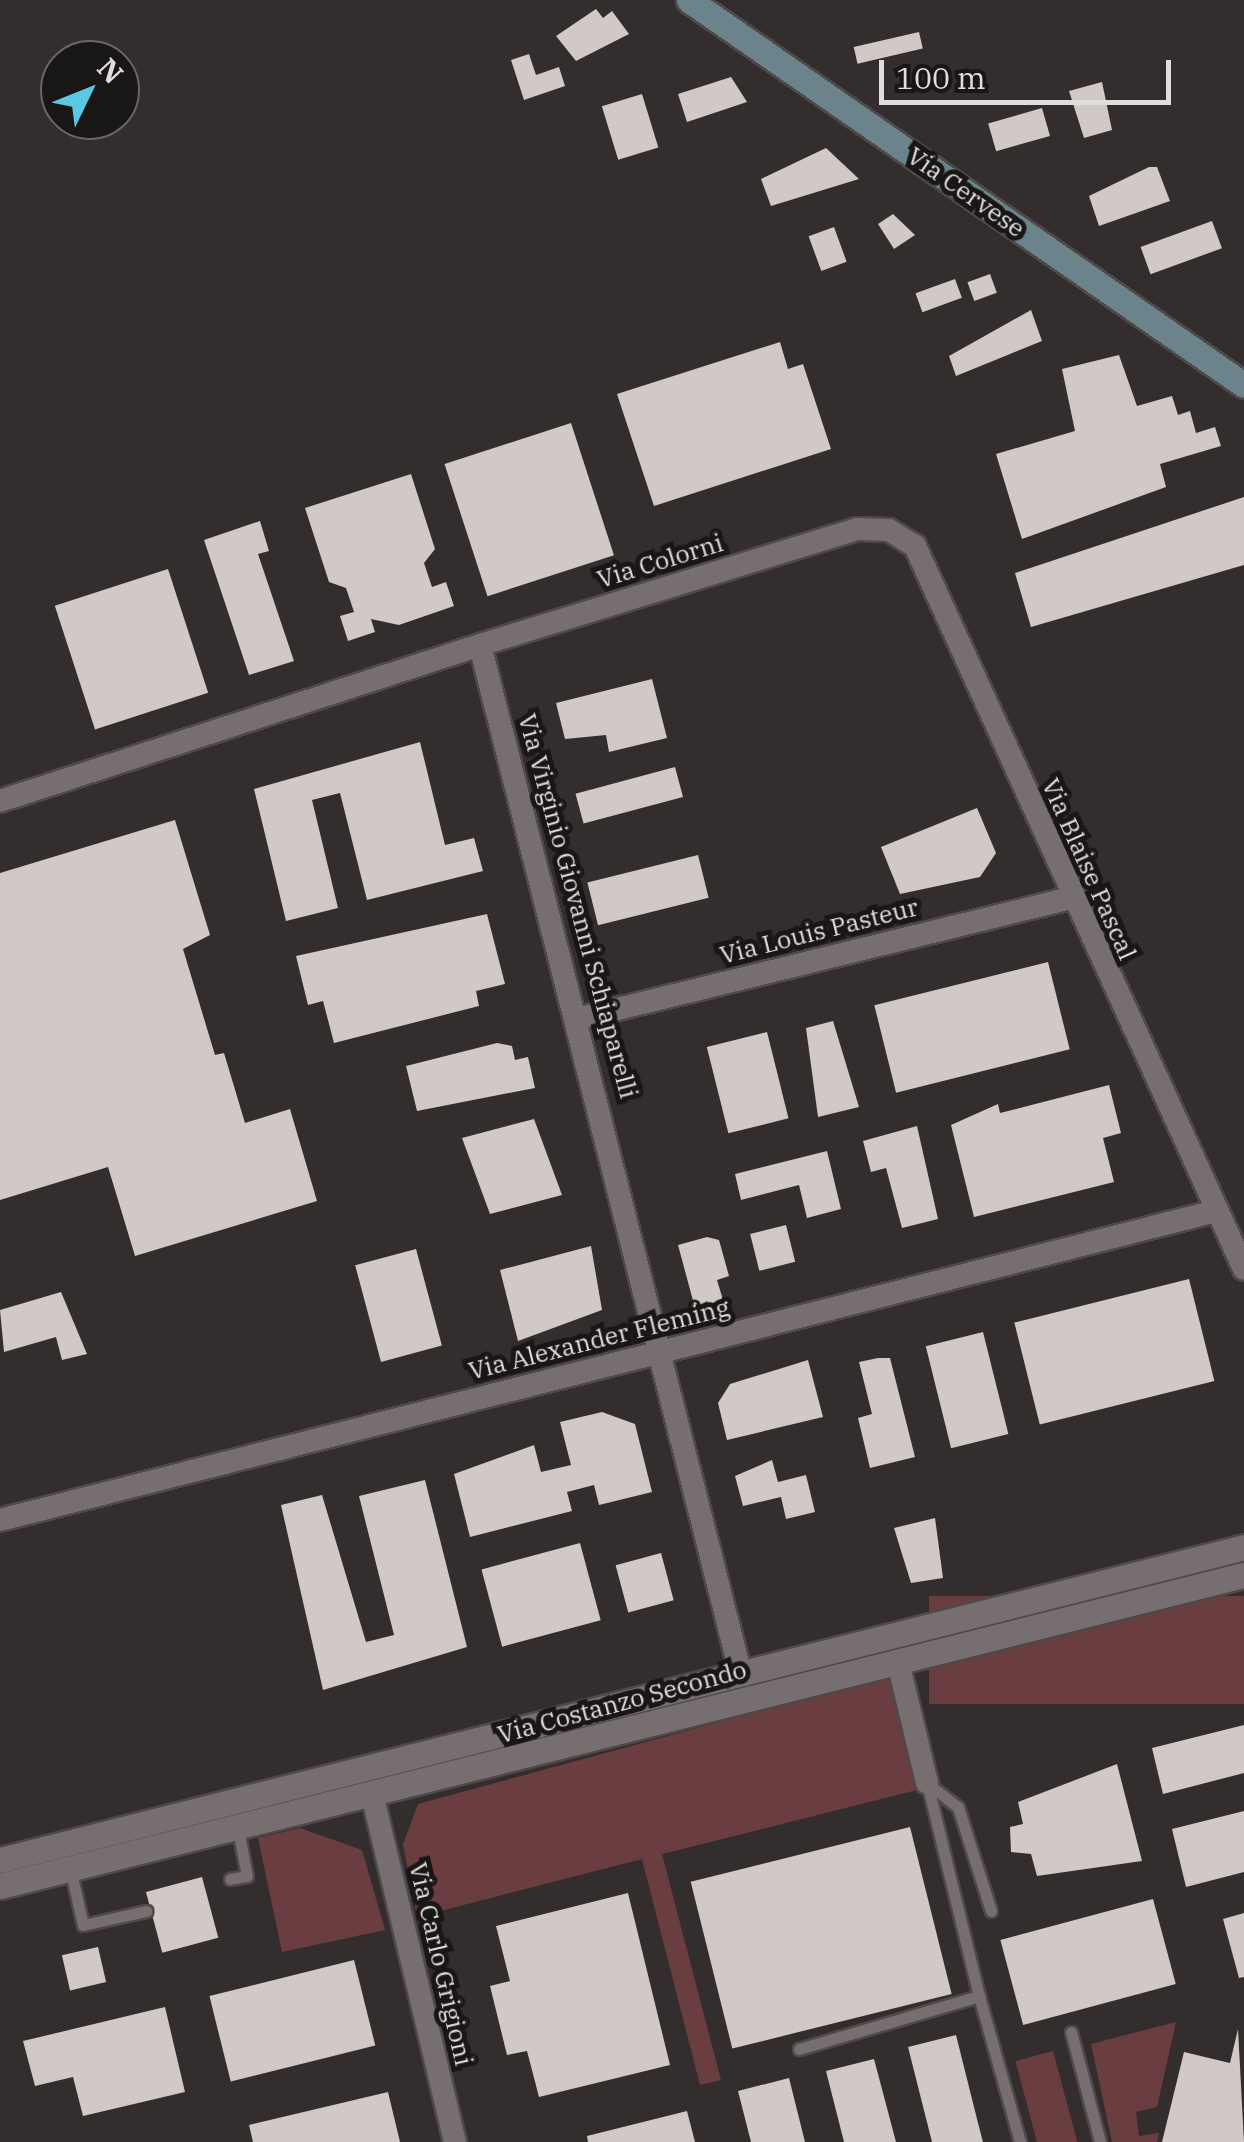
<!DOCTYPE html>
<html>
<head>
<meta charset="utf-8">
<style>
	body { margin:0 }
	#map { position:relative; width:1244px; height:2142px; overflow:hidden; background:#342d2d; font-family:"IBM Plex Serif",serif }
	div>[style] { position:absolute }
	.green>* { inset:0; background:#6a3d41; transform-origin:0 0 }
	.building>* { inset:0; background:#d1c8c8; transform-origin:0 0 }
	.roads { filter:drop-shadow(2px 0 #4f4949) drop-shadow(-2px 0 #4f4949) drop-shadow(0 2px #4f4949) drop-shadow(0 -2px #4f4949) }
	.service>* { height:11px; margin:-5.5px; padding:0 5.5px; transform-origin:5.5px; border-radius:5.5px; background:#776f6f }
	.minor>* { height:22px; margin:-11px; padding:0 11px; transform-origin:11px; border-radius:11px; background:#776f6f }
	.tertiary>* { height:25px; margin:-12.5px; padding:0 12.5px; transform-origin:12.5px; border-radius:12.5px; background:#776f6f }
	.secondary>* { height:25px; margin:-12.5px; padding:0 12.5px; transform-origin:12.5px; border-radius:12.5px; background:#6b838a }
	span { translate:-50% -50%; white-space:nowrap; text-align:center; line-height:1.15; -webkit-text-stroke:10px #191616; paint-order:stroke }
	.street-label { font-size:25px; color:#e2dddd }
	.north { position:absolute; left:40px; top:40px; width:100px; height:100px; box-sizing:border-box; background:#191616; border:2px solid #696666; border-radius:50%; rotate:47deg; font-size:28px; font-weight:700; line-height:40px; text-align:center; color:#e2dddd }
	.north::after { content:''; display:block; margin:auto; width:35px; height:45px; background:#59c8e5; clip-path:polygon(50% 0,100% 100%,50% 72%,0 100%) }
	.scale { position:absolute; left:879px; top:60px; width:292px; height:45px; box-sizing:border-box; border:5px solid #e2dddd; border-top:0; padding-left:12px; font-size:30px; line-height:35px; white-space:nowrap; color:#e2dddd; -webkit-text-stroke:8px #191616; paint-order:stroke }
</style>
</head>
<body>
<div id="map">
	<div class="green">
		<div style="left:1244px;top:1596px;width:108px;height:315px;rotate:90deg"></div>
		<div style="clip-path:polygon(888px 1676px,917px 1790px,662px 1854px,721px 2080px,700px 2085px,642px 1859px,417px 1917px,403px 1844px,418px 1804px)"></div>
		<div style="clip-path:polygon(300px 1828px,362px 1850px,385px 1930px,282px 1952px,258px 1838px)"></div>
		<div style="clip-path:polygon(1176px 2022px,1157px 2107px,1136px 2112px,1139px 2136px,1159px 2133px,1157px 2142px,1112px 2142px,1091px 2044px)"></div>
		<div style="left:1053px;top:2051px;width:94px;height:39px;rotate:75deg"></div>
	</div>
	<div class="building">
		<div style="clip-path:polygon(596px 9px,603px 18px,612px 11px,629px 34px,576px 61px,556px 36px)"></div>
		<div style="left:919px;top:32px;width:17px;height:67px;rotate:77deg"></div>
		<div style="clip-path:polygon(529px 54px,536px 75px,559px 67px,565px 86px,524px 100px,511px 60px)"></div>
		<div style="clip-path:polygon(731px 77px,747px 102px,687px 122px,678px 94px)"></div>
		<div style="clip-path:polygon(1102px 82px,1112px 130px,1084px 138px,1069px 91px)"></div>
		<div style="left:642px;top:94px;width:56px;height:42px;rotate:73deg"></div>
		<div style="left:1042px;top:108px;width:29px;height:56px;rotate:74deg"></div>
		<div style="clip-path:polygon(826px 148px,859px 179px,771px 206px,761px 179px)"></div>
		<div style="clip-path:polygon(1149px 167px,1157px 167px,1170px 201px,1099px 226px,1089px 196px)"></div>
		<div style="clip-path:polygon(893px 214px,915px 235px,894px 249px,878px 224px)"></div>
		<div style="left:1212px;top:221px;width:29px;height:76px;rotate:70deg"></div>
		<div style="left:834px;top:227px;width:37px;height:27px;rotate:70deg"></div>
		<div style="left:990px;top:274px;width:20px;height:24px;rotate:70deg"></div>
		<div style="left:955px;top:279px;width:20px;height:42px;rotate:70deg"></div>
		<div style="clip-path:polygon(1031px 310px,1042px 341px,956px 376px,949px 356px)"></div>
		<div style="clip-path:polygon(780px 342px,788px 369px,803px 364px,831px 449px,654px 506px,617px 394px)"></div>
		<div style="clip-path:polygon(1119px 355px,1137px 406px,1172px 396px,1178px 415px,1190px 411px,1196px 433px,1215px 427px,1221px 446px,1160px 464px,1166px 487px,1022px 539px,996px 454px,1075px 431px,1062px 369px)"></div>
		<div style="left:571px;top:423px;width:139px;height:133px;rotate:72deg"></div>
		<div style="clip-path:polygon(411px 474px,435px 549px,424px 563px,432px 587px,446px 582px,454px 606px,399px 625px,371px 619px,375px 632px,348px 641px,340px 616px,354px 612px,346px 588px,329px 582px,305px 508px)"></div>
		<div style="clip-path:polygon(1244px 497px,1244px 565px,1031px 627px,1015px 573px)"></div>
		<div style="clip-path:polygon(260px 521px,269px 551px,258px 554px,294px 661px,249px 675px,204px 540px)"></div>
		<div style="left:168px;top:569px;width:130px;height:119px;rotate:72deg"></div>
		<div style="clip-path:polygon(652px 679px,667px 738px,609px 752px,606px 735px,565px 739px,556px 703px)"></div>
		<div style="clip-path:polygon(420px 742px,445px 845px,474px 838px,483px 871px,367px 900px,340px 793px,312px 800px,338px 908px,286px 921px,254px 789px)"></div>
		<div style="left:675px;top:767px;width:31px;height:103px;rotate:75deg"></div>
		<div style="clip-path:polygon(977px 808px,996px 853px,980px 877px,900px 894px,881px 847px)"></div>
		<div style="clip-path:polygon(175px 820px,210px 935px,183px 949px,215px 1055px,224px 1053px,245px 1123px,290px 1109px,317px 1201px,135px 1256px,108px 1167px,0 1200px,0 873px)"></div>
		<div style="left:698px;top:855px;width:44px;height:114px;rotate:76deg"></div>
		<div style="clip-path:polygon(487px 914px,505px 984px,476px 991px,479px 1006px,334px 1043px,323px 1001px,308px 1005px,296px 956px)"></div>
		<div style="left:1048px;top:962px;width:90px;height:179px;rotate:76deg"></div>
		<div style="clip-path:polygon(833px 1021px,859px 1107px,818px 1117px,806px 1028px)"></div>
		<div style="left:767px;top:1032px;width:89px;height:62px;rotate:76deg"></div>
		<div style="clip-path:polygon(497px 1043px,512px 1046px,515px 1060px,528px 1057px,535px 1088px,417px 1111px,406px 1066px)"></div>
		<div style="clip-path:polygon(1109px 1085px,1121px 1133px,1103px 1138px,1114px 1182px,974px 1217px,951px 1125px,998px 1104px,1000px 1113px)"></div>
		<div style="clip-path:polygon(534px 1119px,562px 1195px,490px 1214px,462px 1138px)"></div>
		<div style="clip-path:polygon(917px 1126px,938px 1219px,902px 1228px,886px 1168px,871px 1172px,863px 1141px)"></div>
		<div style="clip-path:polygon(827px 1151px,841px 1209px,807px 1218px,799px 1185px,741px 1200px,735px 1174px)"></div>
		<div style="left:786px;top:1225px;width:38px;height:37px;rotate:76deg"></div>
		<div style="clip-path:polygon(707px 1237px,719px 1240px,729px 1276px,717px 1280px,723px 1300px,695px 1308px,678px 1245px)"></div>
		<div style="clip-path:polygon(591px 1246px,602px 1310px,518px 1341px,500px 1270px)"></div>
		<div style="left:416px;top:1249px;width:100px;height:63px;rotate:75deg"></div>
		<div style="left:1189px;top:1279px;width:105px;height:180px;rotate:76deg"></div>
		<div style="clip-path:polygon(61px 1292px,87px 1354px,62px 1360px,56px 1337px,4px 1352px,0 1310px)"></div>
		<div style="left:983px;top:1332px;width:105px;height:59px;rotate:76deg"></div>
		<div style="clip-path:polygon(878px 1358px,890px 1358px,915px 1457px,870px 1468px,858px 1418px,872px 1414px,859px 1362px)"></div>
		<div style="clip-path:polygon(808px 1360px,823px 1417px,727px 1440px,718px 1403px,730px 1384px)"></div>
		<div style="clip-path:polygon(602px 1412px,635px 1424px,652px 1492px,599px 1505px,594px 1485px,567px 1492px,572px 1511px,470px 1537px,454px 1474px,534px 1445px,541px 1472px,571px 1465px,560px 1422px)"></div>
		<div style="clip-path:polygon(772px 1460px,778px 1482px,806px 1475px,815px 1512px,786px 1519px,781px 1497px,743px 1506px,735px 1476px)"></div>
		<div style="clip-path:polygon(425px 1480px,467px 1647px,323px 1690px,281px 1505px,322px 1495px,366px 1642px,394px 1635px,359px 1496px)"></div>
		<div style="clip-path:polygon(935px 1518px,943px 1578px,911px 1583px,894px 1528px)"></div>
		<div style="left:580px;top:1543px;width:80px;height:102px;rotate:75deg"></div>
		<div style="left:661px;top:1553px;width:49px;height:47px;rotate:75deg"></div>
		<div style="clip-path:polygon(1244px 1725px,1244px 1773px,1163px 1794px,1152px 1748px)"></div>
		<div style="clip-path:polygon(1117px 1764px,1142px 1861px,1037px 1876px,1031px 1854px,1011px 1852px,1010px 1827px,1023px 1824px,1018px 1802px)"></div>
		<div style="clip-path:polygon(1244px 1811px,1244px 1872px,1186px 1887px,1172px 1829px)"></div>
		<div style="left:910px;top:1827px;width:172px;height:226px;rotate:76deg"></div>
		<div style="left:202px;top:1877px;width:63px;height:58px;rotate:75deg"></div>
		<div style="clip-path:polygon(628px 1893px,670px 2065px,539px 2097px,527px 2051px,507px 2055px,490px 1986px,510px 1981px,496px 1926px)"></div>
		<div style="left:1153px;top:1899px;width:88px;height:158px;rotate:75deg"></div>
		<div style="clip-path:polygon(1244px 1913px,1244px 1977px,1239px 1978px,1223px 1919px)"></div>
		<div style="left:98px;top:1947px;width:36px;height:37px;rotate:77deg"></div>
		<div style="left:354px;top:1960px;width:88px;height:149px;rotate:76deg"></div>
		<div style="clip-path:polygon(165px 2007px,185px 2092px,83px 2116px,73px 2077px,35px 2086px,23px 2041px)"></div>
		<div style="clip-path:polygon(1238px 2029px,1244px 2142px,1162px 2142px,1184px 2052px,1230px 2063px)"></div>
		<div style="clip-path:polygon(956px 2035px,978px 2123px,983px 2142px,932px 2142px,908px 2047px)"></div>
		<div style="clip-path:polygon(874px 2059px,896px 2142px,844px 2142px,826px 2071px)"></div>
		<div style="clip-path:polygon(789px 2078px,805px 2142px,751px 2142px,738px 2091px)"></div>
		<div style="clip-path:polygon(388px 2092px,400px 2142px,253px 2142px,249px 2125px)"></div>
		<div style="clip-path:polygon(687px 2111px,695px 2142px,588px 2142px,587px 2136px)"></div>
	</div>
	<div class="roads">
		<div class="service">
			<div style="left:927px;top:1783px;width:39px;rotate:38deg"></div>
			<div style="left:958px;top:1807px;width:109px;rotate:72.4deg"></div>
			<div style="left:70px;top:1868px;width:58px;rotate:77.2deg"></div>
			<div style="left:83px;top:1925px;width:65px;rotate:-12.5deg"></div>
			<div style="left:230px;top:1879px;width:17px;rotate:-10deg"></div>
			<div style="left:247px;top:1876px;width:48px;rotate:-100.8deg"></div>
			<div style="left:979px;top:1996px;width:152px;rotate:74.3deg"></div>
			<div style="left:1071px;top:2032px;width:114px;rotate:75.2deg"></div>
			<div style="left:799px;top:2049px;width:188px;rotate:-16.4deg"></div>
			<div style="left:979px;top:1996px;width:219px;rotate:-103.7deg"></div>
		</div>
		<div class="minor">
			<div style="left:480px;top:645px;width:394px;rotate:-17.1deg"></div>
			<div style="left:857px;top:529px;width:32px;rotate:2deg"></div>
			<div style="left:889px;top:530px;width:31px;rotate:32deg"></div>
			<div style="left:915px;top:546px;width:794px;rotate:65.53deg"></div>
			<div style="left:0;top:801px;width:505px;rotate:-18deg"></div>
			<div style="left:480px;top:645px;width:1058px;rotate:75.78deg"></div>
			<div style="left:581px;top:1018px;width:504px;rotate:-13.76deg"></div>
			<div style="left:0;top:1520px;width:1251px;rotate:-14.26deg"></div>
			<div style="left:898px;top:1662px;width:124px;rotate:76.5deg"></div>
			<div style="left:373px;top:1798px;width:354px;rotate:76.6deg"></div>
		</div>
		<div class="tertiary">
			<div style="left:0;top:1860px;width:1283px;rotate:-14.12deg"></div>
			<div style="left:0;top:1886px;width:1282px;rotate:-14.04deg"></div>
		</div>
		<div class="secondary">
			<div style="left:689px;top:0;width:675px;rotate:34.75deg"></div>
		</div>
	</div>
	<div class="street-label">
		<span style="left:966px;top:192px;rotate:35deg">Via Cervese</span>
		<span style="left:660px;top:561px;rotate:-17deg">Via Colorni</span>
		<span style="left:1089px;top:869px;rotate:66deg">Via Blaise Pascal</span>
		<span style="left:578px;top:906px;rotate:75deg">Via Virginio Giovanni Schiaparelli</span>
		<span style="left:819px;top:931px;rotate:-14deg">Via Louis Pasteur</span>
		<span style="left:599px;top:1339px;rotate:-14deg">Via Alexander Fleming</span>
		<span style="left:622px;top:1702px;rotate:-15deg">Via Costanzo Secondo</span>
		<span style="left:441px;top:1964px;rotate:77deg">Via Carlo Grigioni</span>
	</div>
	<div class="north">N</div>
	<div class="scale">100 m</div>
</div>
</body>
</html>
